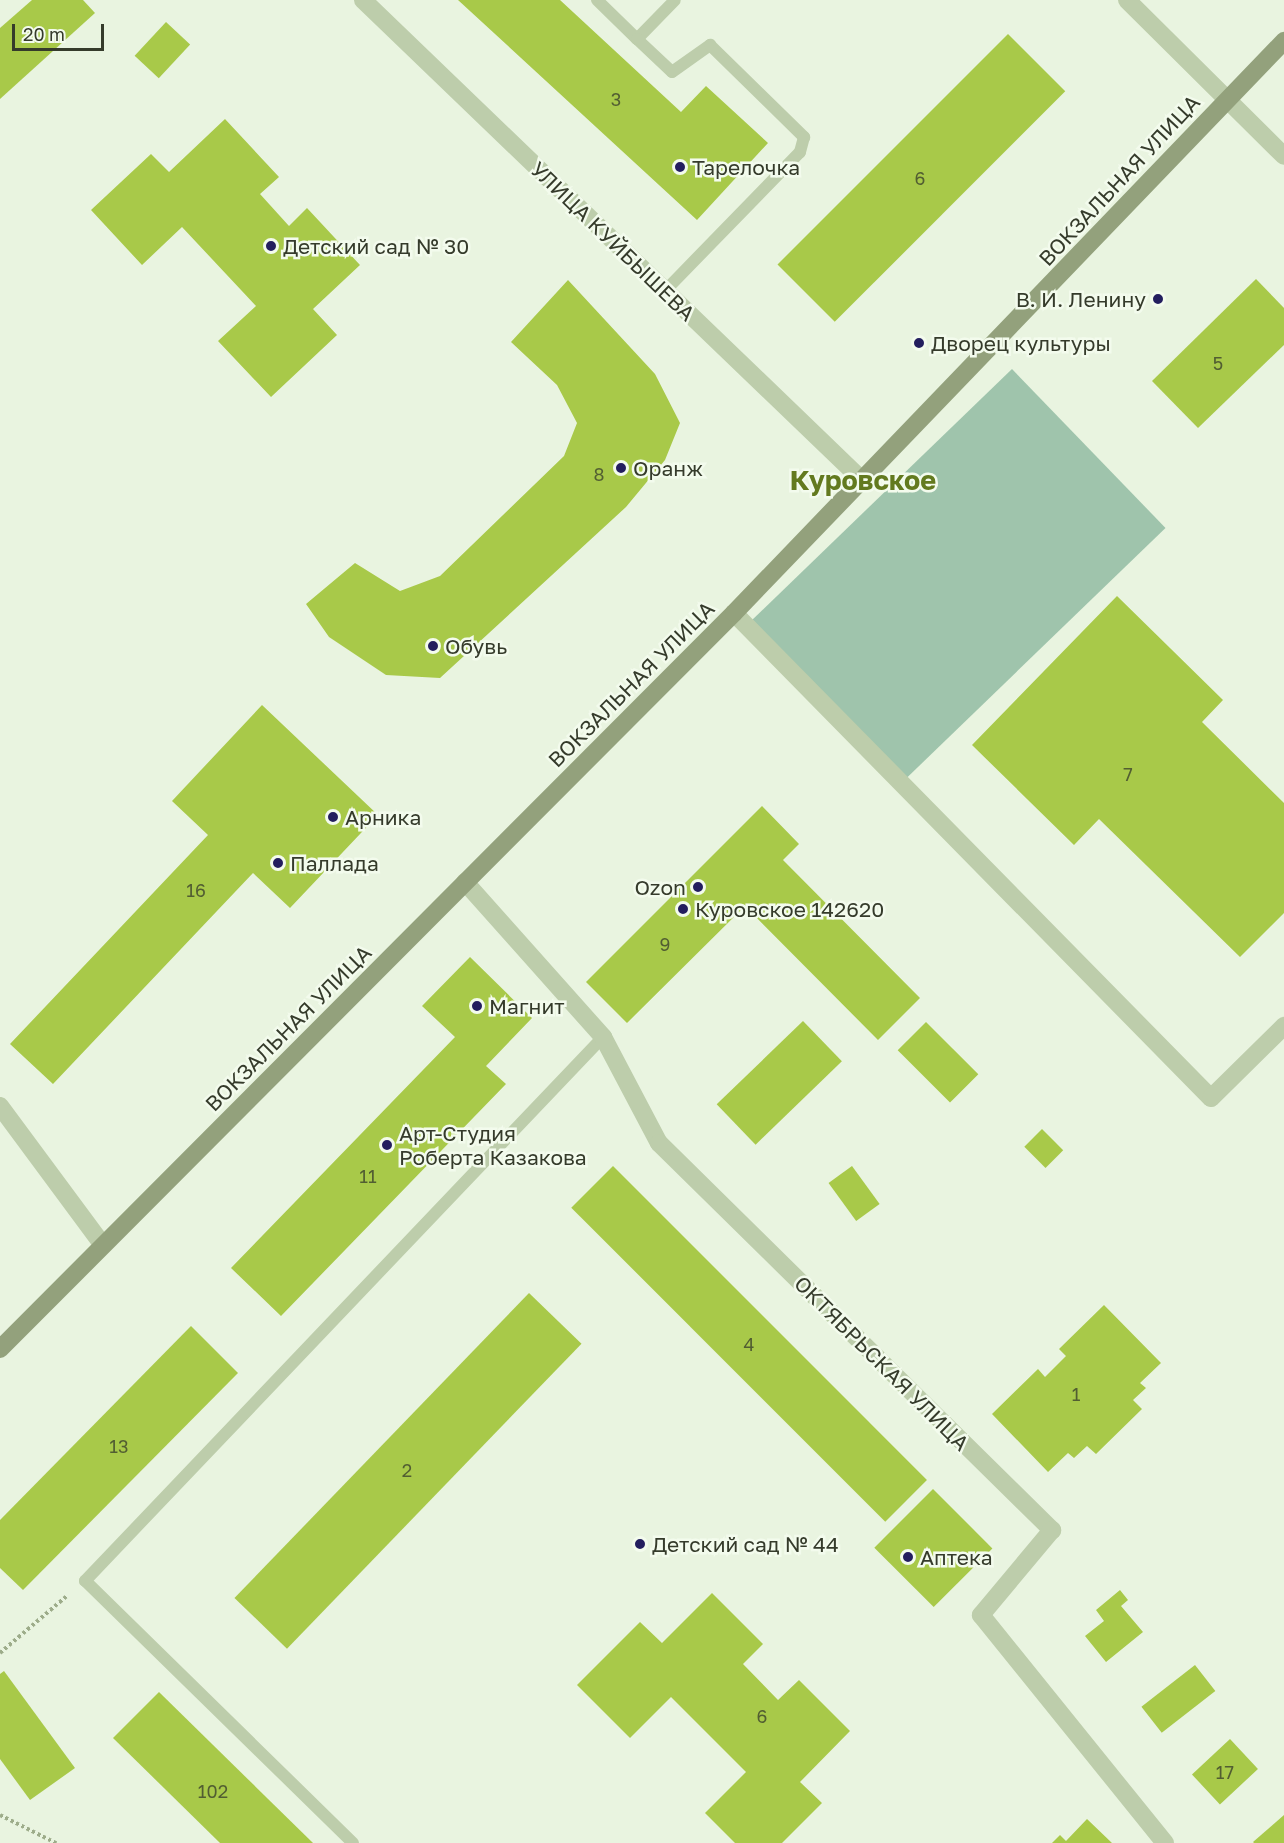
<!DOCTYPE html>
<html>
<head>
<meta charset="utf-8">
<style>
	body { margin:0 }
	#map { position:relative; width:1284px; height:1843px; overflow:hidden; background:#e9f4e0; font-family:"Golos Text",sans-serif }
	div>[style] { position:absolute }
	.green>* { inset:0; background:#9fc4ac; transform-origin:0 0 }
	.building>* { inset:0; background:#a8c949; transform-origin:0 0 }
	.path>* { height:4px; margin-top:-2px; transform-origin:0; background:repeating-linear-gradient(90deg,#9dac8a 0 3px,transparent 0 6px) }
	.lane>* { height:12px; margin:-6px; padding:0 6px; transform-origin:6px; border-radius:6px; background:#bdcdab }
	.street>* { height:18px; margin:-9px; padding:0 9px; transform-origin:9px; border-radius:9px; background:#bdcdab }
	.secondary>* { height:18px; margin:-9px; padding:0 9px; transform-origin:9px; border-radius:9px; background:#93a17c }
	.dots>* { width:16px; height:16px; translate:-50% -50%; box-sizing:border-box; border:3px solid #f3fbed; border-radius:50% }
	span { translate:-50% -50%; white-space:nowrap; text-align:center; line-height:1.15; -webkit-text-stroke:5px #f3fbed; paint-order:stroke }
	.number-label { font-size:18px; color:#525e32 }
	.number-label span { -webkit-text-stroke-width:0 }
	.poi-label { font-size:21px; color:#353b2b }
	.left { translate:0 -50%; text-align:left }
	.right { translate:-100% -50%; text-align:right }
	.street-label { font-size:21px; color:#353b2b }
	.district-label { font-size:27px; color:#637a1f; font-weight:700 }
	.scale { position:absolute; left:12px; top:24px; width:92px; height:27px; box-sizing:border-box; border:3px solid #353b2b; border-top:0; padding-left:8px; font-size:18px; line-height:21px; white-space:nowrap; color:#353b2b; -webkit-text-stroke:4px #f3fbed; paint-order:stroke }
</style>
</head>
<body>
<div id="map">
	<div class="green">
		<div style="left:1012px;top:369px;width:221px;height:361px;rotate:46deg"></div>
	</div>
	<div class="building">
		<div style="clip-path:polygon(32px 0,83px 0,95px 13px,0 99px,0 28px)"></div>
		<div style="clip-path:polygon(458px 0,560px 0,681px 112px,706px 86px,768px 143px,697px 220px)"></div>
		<div style="left:166px;top:22px;width:33px;height:46px;rotate:43deg"></div>
		<div style="left:1008px;top:34px;width:81px;height:326px;rotate:45deg"></div>
		<div style="clip-path:polygon(225px 119px,279px 177px,260px 194px,289px 226px,307px 208px,360px 265px,313px 309px,337px 335px,271px 397px,218px 341px,256px 306px,182px 227px,142px 265px,91px 210px,151px 154px,169px 172px)"></div>
		<div style="clip-path:polygon(1256px 279px,1284px 308px,1284px 345px,1198px 428px,1152px 381px)"></div>
		<div style="clip-path:polygon(568px 280px,655px 374px,680px 423px,665px 460px,626px 507px,440px 678px,386px 675px,329px 637px,306px 604px,355px 563px,400px 591px,440px 576px,564px 456px,577px 423px,557px 385px,511px 342px)"></div>
		<div style="clip-path:polygon(1117px 596px,1223px 700px,1202px 722px,1284px 803px,1284px 913px,1240px 957px,1099px 819px,1074px 845px,972px 745px)"></div>
		<div style="clip-path:polygon(262px 705px,378px 815px,290px 908px,253px 873px,53px 1084px,10px 1044px,208px 835px,172px 801px)"></div>
		<div style="clip-path:polygon(762px 806px,799px 844px,783px 860px,920px 998px,878px 1040px,745px 906px,627px 1023px,586px 982px)"></div>
		<div style="clip-path:polygon(470px 957px,532px 1018px,486px 1066px,506px 1084px,281px 1316px,231px 1268px,455px 1037px,422px 1006px)"></div>
		<div style="left:803px;top:1021px;width:56px;height:120px;rotate:46deg"></div>
		<div style="left:926px;top:1022px;width:74px;height:40px;rotate:45deg"></div>
		<div style="left:1042px;top:1129px;width:30px;height:25px;rotate:45deg"></div>
		<div style="left:613px;top:1166px;width:444px;height:59px;rotate:45deg"></div>
		<div style="left:852px;top:1166px;width:47px;height:29px;rotate:54deg"></div>
		<div style="left:529px;top:1293px;width:73px;height:424px;rotate:44deg"></div>
		<div style="clip-path:polygon(1104px 1305px,1161px 1363px,1140px 1383px,1146px 1388px,1133px 1400px,1142px 1409px,1096px 1454px,1087px 1446px,1074px 1458px,1068px 1453px,1048px 1472px,992px 1414px,1038px 1369px,1045px 1377px,1066px 1356px,1059px 1349px)"></div>
		<div style="clip-path:polygon(191px 1326px,238px 1373px,23px 1590px,0 1568px,0 1520px)"></div>
		<div style="left:933px;top:1489px;width:84px;height:83px;rotate:45deg"></div>
		<div style="clip-path:polygon(1120px 1590px,1128px 1600px,1121px 1606px,1143px 1632px,1106px 1662px,1085px 1636px,1104px 1621px,1096px 1610px)"></div>
		<div style="clip-path:polygon(712px 1593px,763px 1644px,743px 1664px,778px 1700px,799px 1680px,850px 1731px,800px 1782px,822px 1803px,782px 1843px,735px 1843px,705px 1813px,746px 1772px,671px 1697px,630px 1738px,577px 1685px,640px 1622px,662px 1643px)"></div>
		<div style="left:1195px;top:1665px;width:33px;height:68px;rotate:52deg"></div>
		<div style="clip-path:polygon(4px 1671px,75px 1768px,30px 1800px,0 1759px,0 1674px)"></div>
		<div style="clip-path:polygon(159px 1692px,313px 1843px,220px 1843px,113px 1738px)"></div>
		<div style="left:1230px;top:1739px;width:41px;height:52px;rotate:47deg"></div>
		<div style="clip-path:polygon(1284px 1815px,1284px 1843px,1254px 1843px,1253px 1842px)"></div>
		<div style="clip-path:polygon(1087px 1819px,1112px 1843px,1052px 1843px,1060px 1835px,1066px 1841px)"></div>
	</div>
	<div class="path">
		<div style="left:0;top:1653px;width:89px;rotate:-40.5deg"></div>
		<div style="left:0;top:1815px;width:63px;rotate:26.6deg"></div>
	</div>
	<div class="lane">
		<div style="left:597px;top:0;width:56px;rotate:44.3deg"></div>
		<div style="left:637px;top:39px;width:54px;rotate:-45.7deg"></div>
		<div style="left:637px;top:39px;width:48px;rotate:43.3deg"></div>
		<div style="left:672px;top:72px;width:47px;rotate:-35.4deg"></div>
		<div style="left:710px;top:45px;width:132px;rotate:44.4deg"></div>
		<div style="left:804px;top:137px;width:16px;rotate:105deg"></div>
		<div style="left:800px;top:152px;width:194px;rotate:134.2deg"></div>
		<div style="left:353px;top:1843px;width:375px;rotate:-135.6deg"></div>
		<div style="left:85px;top:1581px;width:751px;rotate:-46.4deg"></div>
	</div>
	<div class="street">
		<div style="left:363px;top:0;width:694px;rotate:43.89deg"></div>
		<div style="left:1127px;top:0;width:221px;rotate:44.8deg"></div>
		<div style="left:734px;top:613px;width:680px;rotate:45.48deg"></div>
		<div style="left:1211px;top:1098px;width:103px;rotate:-44.6deg"></div>
		<div style="left:465px;top:882px;width:208px;rotate:48.3deg"></div>
		<div style="left:603px;top:1037px;width:120px;rotate:62.2deg"></div>
		<div style="left:659px;top:1143px;width:552px;rotate:44.56deg"></div>
		<div style="left:1052px;top:1530px;width:111px;rotate:129.9deg"></div>
		<div style="left:981px;top:1615px;width:293px;rotate:51.1deg"></div>
		<div style="left:0;top:1106px;width:173px;rotate:53.5deg"></div>
	</div>
	<div class="secondary">
		<div style="left:0;top:1349px;width:1039px;rotate:-45.08deg"></div>
		<div style="left:734px;top:613px;width:794px;rotate:-46.12deg"></div>
	</div>
	<div class="dots">
		<div style="left:680px;top:167px;background:#231e5e"></div>
		<div style="left:271px;top:246px;background:#231e5e"></div>
		<div style="left:1158px;top:299px;background:#231e5e"></div>
		<div style="left:919px;top:343px;background:#231e5e"></div>
		<div style="left:621px;top:468px;background:#231e5e"></div>
		<div style="left:433px;top:646px;background:#231e5e"></div>
		<div style="left:333px;top:817px;background:#231e5e"></div>
		<div style="left:278px;top:863px;background:#231e5e"></div>
		<div style="left:698px;top:887px;background:#231e5e"></div>
		<div style="left:683px;top:909px;background:#231e5e"></div>
		<div style="left:477px;top:1006px;background:#231e5e"></div>
		<div style="left:387px;top:1145px;background:#231e5e"></div>
		<div style="left:640px;top:1544px;background:#231e5e"></div>
		<div style="left:908px;top:1557px;background:#231e5e"></div>
	</div>
	<div class="number-label">
		<span style="left:616px;top:99px">3</span>
		<span style="left:920px;top:178px">6</span>
		<span style="left:1218px;top:363px">5</span>
		<span style="left:599px;top:474px">8</span>
		<span style="left:1128px;top:774px">7</span>
		<span style="left:196px;top:890px">16</span>
		<span style="left:665px;top:944px">9</span>
		<span style="left:368px;top:1176px">11</span>
		<span style="left:749px;top:1344px">4</span>
		<span style="left:1076px;top:1394px">1</span>
		<span style="left:119px;top:1446px">13</span>
		<span style="left:407px;top:1470px">2</span>
		<span style="left:762px;top:1716px">6</span>
		<span style="left:1225px;top:1772px">17</span>
		<span style="left:213px;top:1791px">102</span>
	</div>
	<div class="poi-label">
		<span class="left" style="left:692px;top:167px">Тарелочка</span>
		<span class="left" style="left:283px;top:246px">Детский сад № 30</span>
		<span class="right" style="left:1146px;top:299px">В. И. Ленину</span>
		<span class="left" style="left:931px;top:343px">Дворец культуры</span>
		<span class="left" style="left:633px;top:468px">Оранж</span>
		<span class="left" style="left:445px;top:646px">Обувь</span>
		<span class="left" style="left:345px;top:817px">Арника</span>
		<span class="left" style="left:290px;top:863px">Паллада</span>
		<span class="right" style="left:686px;top:887px">Ozon</span>
		<span class="left" style="left:695px;top:909px">Куровское 142620</span>
		<span class="left" style="left:489px;top:1006px">Магнит</span>
		<span class="left" style="left:399px;top:1145px">Арт-Студия<br>Роберта Казакова</span>
		<span class="left" style="left:652px;top:1544px">Детский сад № 44</span>
		<span class="left" style="left:920px;top:1557px">Аптека</span>
	</div>
	<div class="street-label">
		<span style="left:1119px;top:180px;rotate:-47deg">ВОКЗАЛЬНАЯ УЛИЦА</span>
		<span style="left:613px;top:241px;rotate:44deg">УЛИЦА КУЙБЫШЕВА</span>
		<span style="left:631px;top:684px;rotate:-45deg">ВОКЗАЛЬНАЯ УЛИЦА</span>
		<span style="left:288px;top:1028px;rotate:-45deg">ВОКЗАЛЬНАЯ УЛИЦА</span>
		<span style="left:882px;top:1363px;rotate:45deg">ОКТЯБРЬСКАЯ УЛИЦА</span>
	</div>
	<div class="district-label">
		<span style="left:863px;top:481px">Куровское</span>
	</div>
	<div class="scale">20 m</div>
</div>
</body>
</html>
